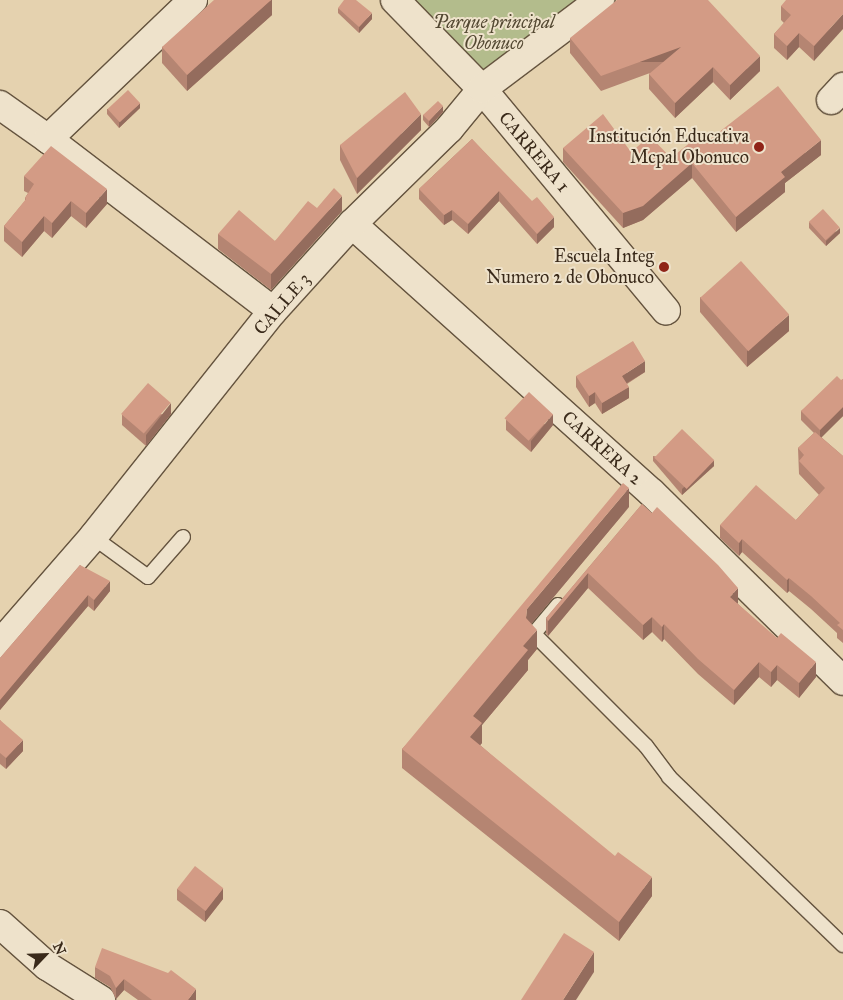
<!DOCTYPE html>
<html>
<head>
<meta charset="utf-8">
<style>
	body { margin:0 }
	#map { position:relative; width:843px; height:1000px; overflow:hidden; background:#e5d2af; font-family:"IM FELL Great Primer",serif }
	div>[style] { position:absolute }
	.green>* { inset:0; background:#b3bc8c }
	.roads { filter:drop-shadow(1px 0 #65543f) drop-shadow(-1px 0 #65543f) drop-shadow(0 1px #65543f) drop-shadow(0 -1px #65543f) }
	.service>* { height:14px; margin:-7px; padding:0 7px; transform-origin:7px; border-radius:7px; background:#eee2cb }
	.minor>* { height:28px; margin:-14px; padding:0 14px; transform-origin:14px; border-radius:14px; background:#eee2cb }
	.wall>* { inset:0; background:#b58572 }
	.shaded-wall>* { inset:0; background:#946c5d; transform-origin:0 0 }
	.building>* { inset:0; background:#d39b85; transform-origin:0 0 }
	.dots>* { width:14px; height:14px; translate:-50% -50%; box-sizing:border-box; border:2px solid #eee2cb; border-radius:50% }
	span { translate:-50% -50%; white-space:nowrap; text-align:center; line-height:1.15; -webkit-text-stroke:4px #eee2cb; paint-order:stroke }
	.park-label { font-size:18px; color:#524731; font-style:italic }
	.poi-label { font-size:18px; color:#3a2a1a }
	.right { translate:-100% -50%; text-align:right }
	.street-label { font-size:18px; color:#3a2a1a }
	.north { position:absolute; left:20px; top:930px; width:50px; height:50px; -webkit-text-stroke:4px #eee2cb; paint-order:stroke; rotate:66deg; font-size:14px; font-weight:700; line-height:20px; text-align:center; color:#3a2a1a }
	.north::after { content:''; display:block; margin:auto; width:18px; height:22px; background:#3a2a1a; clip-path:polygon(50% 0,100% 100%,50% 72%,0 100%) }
</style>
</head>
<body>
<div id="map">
	<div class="green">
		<div style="clip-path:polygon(414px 0,588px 0,490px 78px)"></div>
	</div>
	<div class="roads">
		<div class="service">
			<div style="left:93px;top:537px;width:68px;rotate:36deg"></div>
			<div style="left:148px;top:577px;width:53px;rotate:-48.8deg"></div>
			<div style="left:558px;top:605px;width:38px;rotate:130deg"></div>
			<div style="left:534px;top:634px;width:158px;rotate:45deg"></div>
			<div style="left:646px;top:746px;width:39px;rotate:53deg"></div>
			<div style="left:669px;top:777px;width:242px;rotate:44deg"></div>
		</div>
		<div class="minor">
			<div style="left:395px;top:0;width:124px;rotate:45.7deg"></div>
			<div style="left:482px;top:89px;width:288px;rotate:50.3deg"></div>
			<div style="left:831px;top:100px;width:18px;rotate:-47deg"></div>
			<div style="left:0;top:105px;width:59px;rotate:35.3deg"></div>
			<div style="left:48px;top:139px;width:283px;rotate:37.4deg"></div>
			<div style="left:48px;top:139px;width:201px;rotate:-43.8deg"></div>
			<div style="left:352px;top:224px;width:403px;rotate:41.9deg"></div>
			<div style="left:652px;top:493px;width:268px;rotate:44.5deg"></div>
			<div style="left:0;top:644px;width:142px;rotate:-49deg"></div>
			<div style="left:93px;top:537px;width:289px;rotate:-51.5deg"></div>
			<div style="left:273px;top:311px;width:118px;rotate:-47.8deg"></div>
			<div style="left:352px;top:224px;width:136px;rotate:-44.4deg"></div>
			<div style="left:449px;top:129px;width:52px;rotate:-50.5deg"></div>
			<div style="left:482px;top:89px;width:148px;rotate:-37deg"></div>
			<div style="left:0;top:924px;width:63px;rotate:41.8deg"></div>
			<div style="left:47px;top:966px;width:64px;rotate:32.2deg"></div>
		</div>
	</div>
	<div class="wall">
		<div style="clip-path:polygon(272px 0,272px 15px,187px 91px,162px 63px,162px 47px)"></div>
		<div style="clip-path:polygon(843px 0,814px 61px,799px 47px,787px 60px,774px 48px,774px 34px,784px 23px,781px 20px,781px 6px)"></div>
		<div style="clip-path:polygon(338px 8px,372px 19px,359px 33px,338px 13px)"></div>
		<div style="clip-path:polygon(570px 38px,760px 71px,730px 100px,713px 82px,675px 118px,649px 89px,649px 74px,650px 73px,601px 91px,570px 53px)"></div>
		<div style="clip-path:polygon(140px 108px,119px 128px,107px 114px,107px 109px)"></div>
		<div style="clip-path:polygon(443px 112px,429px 127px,423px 120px,423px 115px)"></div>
		<div style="clip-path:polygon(421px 130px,357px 194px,340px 160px,340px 145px)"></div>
		<div style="clip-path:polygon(472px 139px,554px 227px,537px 244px,499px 201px,468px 234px,452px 220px,444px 225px,419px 199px,419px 189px)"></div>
		<div style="clip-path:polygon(709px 140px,821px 155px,785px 183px,785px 192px,736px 232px,692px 178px,643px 220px,623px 228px,563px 162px,563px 148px,631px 152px,671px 158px)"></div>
		<div style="clip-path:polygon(24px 176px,107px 204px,86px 228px,71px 216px,52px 238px,44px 231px,22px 257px,4px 241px,4px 226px,25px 201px,25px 198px,28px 193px,24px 191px)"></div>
		<div style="clip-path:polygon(317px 208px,342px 211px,271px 290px,218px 249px,218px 234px,275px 241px)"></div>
		<div style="clip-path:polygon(809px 222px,840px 233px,826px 246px,809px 228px)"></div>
		<div style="clip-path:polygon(700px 297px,789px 331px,747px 367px,700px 312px)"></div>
		<div style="clip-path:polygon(645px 372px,627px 384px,629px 398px,602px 414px,595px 403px,589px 407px,576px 387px,576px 376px)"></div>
		<div style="clip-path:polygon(843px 379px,843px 416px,821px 437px,843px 456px,843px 643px,837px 638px,837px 633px,811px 609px,789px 591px,787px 593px,742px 552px,739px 556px,720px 538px,720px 525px,796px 520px,819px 495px,799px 474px,798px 448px,814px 433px,801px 420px,801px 411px)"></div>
		<div style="clip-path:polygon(171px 414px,146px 446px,122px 425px,122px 415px)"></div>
		<div style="clip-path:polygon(506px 420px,553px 425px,531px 452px,506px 430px)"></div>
		<div style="clip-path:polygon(653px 456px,714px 466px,682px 495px,653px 461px)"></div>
		<div style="clip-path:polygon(642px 504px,738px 604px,816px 677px,799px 698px,777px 680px,771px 687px,759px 677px,734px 705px,698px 674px,664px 639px,662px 642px,652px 632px,643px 640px,588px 588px,548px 636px,546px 633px,546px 618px)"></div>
		<div style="clip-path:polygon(629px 507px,531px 624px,537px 649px,528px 660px,528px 670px,482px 725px,482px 743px,480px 745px,652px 896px,619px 941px,402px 768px,402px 749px)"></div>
		<div style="clip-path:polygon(80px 565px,110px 591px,94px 611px,88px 606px,0 710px,0 658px)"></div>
		<div style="clip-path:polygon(0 720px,23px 751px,6px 769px,0 764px)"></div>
		<div style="clip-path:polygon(177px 889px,223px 899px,205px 922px,177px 900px)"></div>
		<div style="clip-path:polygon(95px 967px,196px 1000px,138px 1000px,124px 990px,116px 999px,110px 987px,95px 978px)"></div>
	</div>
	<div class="shaded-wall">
		<div style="clip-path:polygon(271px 0,272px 0,272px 15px,187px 91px,187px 75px)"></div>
		<div style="clip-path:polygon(372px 13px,372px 19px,359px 33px,359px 27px)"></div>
		<div style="clip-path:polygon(843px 14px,843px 29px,814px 61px,814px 46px)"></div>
		<div style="clip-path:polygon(799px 33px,799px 47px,787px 60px,787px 46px)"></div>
		<div style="left:681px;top:47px;width:15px;height:85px;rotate:90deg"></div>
		<div style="clip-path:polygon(760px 56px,760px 71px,730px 100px,730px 85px)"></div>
		<div style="clip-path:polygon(713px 67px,713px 82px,675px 118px,675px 103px)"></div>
		<div style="clip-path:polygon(140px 103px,140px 108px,119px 128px,119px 122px)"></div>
		<div style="clip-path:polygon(443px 106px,443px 112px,429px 127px,429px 121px)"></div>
		<div style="clip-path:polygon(421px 114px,421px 130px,357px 194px,357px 178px)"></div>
		<div style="clip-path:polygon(821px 140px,821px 155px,785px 183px,785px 192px,736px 232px,736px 217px,781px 172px)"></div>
		<div style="clip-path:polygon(692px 163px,692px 178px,643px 220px,623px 228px,623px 213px)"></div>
		<div style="clip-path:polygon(107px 189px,107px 204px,86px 228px,86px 213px)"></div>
		<div style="clip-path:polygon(499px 191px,499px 201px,468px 234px,468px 224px)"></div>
		<div style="clip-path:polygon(342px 196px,342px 211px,271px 290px,271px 274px)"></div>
		<div style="clip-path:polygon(71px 201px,71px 216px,52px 238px,52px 223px)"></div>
		<div style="clip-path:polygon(452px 210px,452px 220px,444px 225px,444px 215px)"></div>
		<div style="clip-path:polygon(44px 216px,44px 231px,22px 257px,22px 242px)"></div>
		<div style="clip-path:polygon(554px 217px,554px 227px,537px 244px,537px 234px)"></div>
		<div style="clip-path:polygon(840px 228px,840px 233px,826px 246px,826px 241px)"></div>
		<div style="clip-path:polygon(789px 315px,789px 331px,747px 367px,747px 351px)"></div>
		<div style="clip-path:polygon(645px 361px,645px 372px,622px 386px,622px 376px)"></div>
		<div style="clip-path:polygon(629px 387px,629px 398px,602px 414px,602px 403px)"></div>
		<div style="clip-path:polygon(595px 392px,595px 403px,589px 407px,589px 396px)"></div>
		<div style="clip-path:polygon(171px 403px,171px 414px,146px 446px,146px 435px)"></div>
		<div style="clip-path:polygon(843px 407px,843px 416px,820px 439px,820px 430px)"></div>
		<div style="clip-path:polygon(553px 414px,553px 425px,531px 452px,531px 441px)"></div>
		<div style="clip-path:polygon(714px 460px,714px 466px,682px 495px,682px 489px)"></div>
		<div style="clip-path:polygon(629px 488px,629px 507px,527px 629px,526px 618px,527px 609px)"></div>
		<div style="clip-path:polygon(742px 539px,742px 552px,739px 556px,739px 543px)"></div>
		<div style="clip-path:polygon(588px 573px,588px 588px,548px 636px,548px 621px)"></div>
		<div style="clip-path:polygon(789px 578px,789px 591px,787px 593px,787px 580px)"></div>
		<div style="clip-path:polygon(110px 581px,110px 591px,94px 611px,94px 600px)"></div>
		<div style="clip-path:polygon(738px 588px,738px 603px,730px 612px,730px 597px)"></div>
		<div style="clip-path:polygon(88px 595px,88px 606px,0 710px,0 700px)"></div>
		<div style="clip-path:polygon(652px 617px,652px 632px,643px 640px,643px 625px)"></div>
		<div style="clip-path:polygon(664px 624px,664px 639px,662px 642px,662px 627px)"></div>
		<div style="clip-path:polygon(537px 630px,537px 649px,528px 660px,528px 670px,482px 725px,482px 743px,470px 757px,470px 737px,473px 716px,523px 646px)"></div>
		<div style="clip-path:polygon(759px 662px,759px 677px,734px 705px,734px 690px)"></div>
		<div style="clip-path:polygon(816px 662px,816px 677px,799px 698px,799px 683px)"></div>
		<div style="clip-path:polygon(777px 665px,777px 680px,771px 687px,771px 672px)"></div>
		<div style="clip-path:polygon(23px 740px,23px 751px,6px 769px,6px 758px)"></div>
		<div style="clip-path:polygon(652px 877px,652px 896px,619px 941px,619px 922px)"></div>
		<div style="clip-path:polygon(223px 888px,223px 899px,205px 922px,205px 911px)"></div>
		<div style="clip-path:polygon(594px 952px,594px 972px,576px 1000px,563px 1000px)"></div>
		<div style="clip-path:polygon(124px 979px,124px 990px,116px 999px,116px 988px)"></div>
		<div style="clip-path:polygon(196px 989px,196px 1000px,188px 1000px)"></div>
	</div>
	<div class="building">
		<div style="clip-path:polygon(214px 0,271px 0,187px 75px,162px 47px)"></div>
		<div style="clip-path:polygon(344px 0,356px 0,372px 13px,359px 27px,338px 8px)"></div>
		<div style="clip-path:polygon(617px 0,708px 0,760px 56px,730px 85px,713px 67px,675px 103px,649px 74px,681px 47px,601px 76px,570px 38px)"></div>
		<div style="clip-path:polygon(786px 0,843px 0,843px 14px,814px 46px,799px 33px,787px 46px,774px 34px,791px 15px,781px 6px)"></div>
		<div style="clip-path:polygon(778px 86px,821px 140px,781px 172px,785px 177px,736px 217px,692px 163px,643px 206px,623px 213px,563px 148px,603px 114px,631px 152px,650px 136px,671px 158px,702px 133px,709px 140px)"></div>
		<div style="left:128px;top:90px;width:18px;height:28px;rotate:47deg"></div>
		<div style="clip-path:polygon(405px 92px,421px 114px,357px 178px,340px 145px)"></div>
		<div style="clip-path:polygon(438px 101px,443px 106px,429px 121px,423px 115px)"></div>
		<div style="clip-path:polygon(472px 139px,532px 201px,537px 197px,554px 217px,537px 234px,499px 191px,468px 224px,452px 210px,444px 215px,419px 189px)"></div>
		<div style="clip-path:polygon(51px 146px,107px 189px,86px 213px,71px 201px,52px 223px,44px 216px,22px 242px,4px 226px,26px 199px,25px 198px,34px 184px,24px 176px)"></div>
		<div style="clip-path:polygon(334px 188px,342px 196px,271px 274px,218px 234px,239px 210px,275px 241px,308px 201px,317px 208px)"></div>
		<div style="left:823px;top:209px;width:25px;height:19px;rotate:48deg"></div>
		<div style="left:741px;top:261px;width:72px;height:55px;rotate:48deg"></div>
		<div style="clip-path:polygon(633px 341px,645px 361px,622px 376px,629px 387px,602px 403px,595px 392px,589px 396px,576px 376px)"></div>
		<div style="clip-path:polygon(837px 376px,841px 380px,843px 379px,843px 407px,820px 430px,801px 411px)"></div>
		<div style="left:148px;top:383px;width:30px;height:41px;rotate:41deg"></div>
		<div style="left:529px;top:392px;width:33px;height:36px;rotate:43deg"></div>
		<div style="left:682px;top:429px;width:45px;height:40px;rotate:44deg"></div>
		<div style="clip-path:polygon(815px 432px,843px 456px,843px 630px,837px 625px,840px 623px,811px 596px,789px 578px,787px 580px,742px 539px,739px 543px,720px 525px,756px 485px,796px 520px,825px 488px,799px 461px,804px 455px,798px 448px)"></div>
		<div style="clip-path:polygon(623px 483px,629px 488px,527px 609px,526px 618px,537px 630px,523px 646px,528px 650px,473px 716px,482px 723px,470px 737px,615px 856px,618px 852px,652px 877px,619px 922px,402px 749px)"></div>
		<div style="clip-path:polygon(642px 504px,652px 513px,657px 507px,718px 565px,738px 588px,730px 597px,777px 638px,781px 633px,816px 662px,799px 683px,777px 665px,771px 672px,759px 662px,734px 690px,698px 659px,664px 624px,662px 627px,652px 617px,643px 625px,588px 573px,548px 621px,546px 618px)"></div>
		<div style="clip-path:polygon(80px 565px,110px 581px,94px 600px,88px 595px,0 700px,0 658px)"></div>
		<div style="clip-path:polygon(0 720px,23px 740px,6px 758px,0 753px)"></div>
		<div style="left:195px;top:866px;width:36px;height:29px;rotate:38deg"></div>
		<div style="clip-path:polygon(564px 933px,594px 952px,563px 1000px,521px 1000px)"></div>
		<div style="clip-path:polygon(102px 948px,168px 973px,171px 970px,196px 989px,188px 1000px,152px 1000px,124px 979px,116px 988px,110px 976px,95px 967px)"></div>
	</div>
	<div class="dots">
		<div style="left:759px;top:147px;background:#8f2418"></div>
		<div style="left:664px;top:267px;background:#8f2418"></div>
	</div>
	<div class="park-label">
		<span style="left:494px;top:33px">Parque principal<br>Obonuco</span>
	</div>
	<div class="poi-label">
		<span class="right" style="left:749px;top:147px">Institución Educativa<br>Mcpal Obonuco</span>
		<span class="right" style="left:654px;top:267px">Escuela Integ<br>Numero 2 de Obonuco</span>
	</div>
	<div class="street-label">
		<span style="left:534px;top:152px;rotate:50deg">CARRERA 1</span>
		<span style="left:282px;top:304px;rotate:-49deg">CALLE 3</span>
		<span style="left:602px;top:448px;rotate:42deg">CARRERA 2</span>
	</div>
	<div class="north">N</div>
</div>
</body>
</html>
